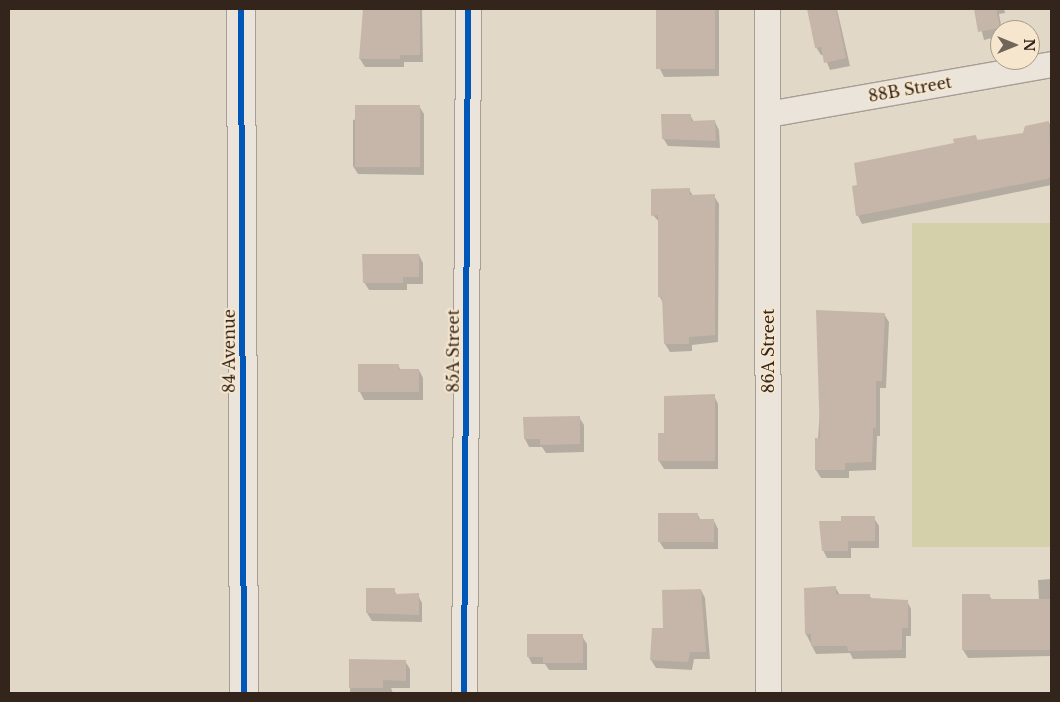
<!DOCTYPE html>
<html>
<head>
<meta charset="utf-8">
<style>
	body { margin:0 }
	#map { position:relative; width:1060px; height:702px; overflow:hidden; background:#e2d8c8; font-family:"Libre Baskerville",serif }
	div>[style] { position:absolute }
	.green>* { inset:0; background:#d4d1aa; transform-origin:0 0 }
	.shadow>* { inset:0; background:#0003 }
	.building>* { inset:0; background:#c6b6a9; transform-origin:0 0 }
	.roads { filter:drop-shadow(1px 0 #a79d92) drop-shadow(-1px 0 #a79d92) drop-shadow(0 1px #a79d92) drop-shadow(0 -1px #a79d92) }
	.minor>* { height:25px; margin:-12.5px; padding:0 12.5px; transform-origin:12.5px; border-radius:12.5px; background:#eae4db }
	.tertiary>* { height:28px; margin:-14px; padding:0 14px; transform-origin:14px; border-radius:14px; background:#eae4db }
	.cycleway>* { height:6px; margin:-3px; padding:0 3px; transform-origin:3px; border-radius:3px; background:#0057b8 }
	span { translate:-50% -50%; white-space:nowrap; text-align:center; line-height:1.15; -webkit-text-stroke:4px #f5e6cd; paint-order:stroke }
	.street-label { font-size:16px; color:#34251c }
	.frame { position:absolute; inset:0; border:10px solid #34251c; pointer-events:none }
	.north { position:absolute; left:990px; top:20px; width:50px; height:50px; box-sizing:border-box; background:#f5e6cd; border:1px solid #a89986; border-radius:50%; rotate:90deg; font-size:14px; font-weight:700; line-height:20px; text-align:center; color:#34251c }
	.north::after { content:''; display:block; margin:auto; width:18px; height:22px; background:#716458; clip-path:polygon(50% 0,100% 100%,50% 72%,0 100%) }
</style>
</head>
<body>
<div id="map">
	<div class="green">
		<div style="left:1051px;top:223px;width:324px;height:139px;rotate:90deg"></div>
	</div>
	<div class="shadow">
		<div style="clip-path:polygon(364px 9px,422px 9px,423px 62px,404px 62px,404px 67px,365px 67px,360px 59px)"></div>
		<div style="clip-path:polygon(657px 9px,719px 9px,719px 76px,664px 77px,660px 69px)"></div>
		<div style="clip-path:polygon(837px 9px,850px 66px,830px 70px,824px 55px,821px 55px,816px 47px,809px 10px)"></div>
		<div style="clip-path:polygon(976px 9px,1004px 9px,1005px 13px,999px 14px,1002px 30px,1000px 36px,984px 40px)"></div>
		<div style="clip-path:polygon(419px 106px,424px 114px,424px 175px,358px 174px,353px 166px,353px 120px)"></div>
		<div style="clip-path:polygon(690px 115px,694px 122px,715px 122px,719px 130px,720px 148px,668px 146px,663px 138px)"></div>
		<div style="clip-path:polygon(1048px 122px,1051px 125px,1051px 185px,862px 224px,858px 216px,854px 187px,976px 137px,978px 141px,1024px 134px)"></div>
		<div style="clip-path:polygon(689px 189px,693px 196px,714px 196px,719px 204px,718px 342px,692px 345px,692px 351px,670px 352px,665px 344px,663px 303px,660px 297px,660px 223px,653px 215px)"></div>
		<div style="clip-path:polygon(419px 255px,423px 263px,423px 284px,407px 284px,407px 290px,369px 290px,364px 282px)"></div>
		<div style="clip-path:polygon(817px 311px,884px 314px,889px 322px,886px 388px,880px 388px,880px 436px,877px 436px,876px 470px,849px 471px,849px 478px,821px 478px,816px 470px,821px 394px)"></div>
		<div style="clip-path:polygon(398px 365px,401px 370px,419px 370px,423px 378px,423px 400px,364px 400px,360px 392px)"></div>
		<div style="clip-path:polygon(714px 396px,718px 404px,718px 469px,664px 469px,659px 461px,665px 434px)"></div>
		<div style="clip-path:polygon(579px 417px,584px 425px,584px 452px,546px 453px,542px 447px,529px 447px,525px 439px)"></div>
		<div style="clip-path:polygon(698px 515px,701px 521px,714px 521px,718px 529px,718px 549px,664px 549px,659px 541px)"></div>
		<div style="clip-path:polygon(874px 518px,879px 526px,879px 548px,851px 548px,851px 558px,827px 558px,823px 550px,843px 523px)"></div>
		<div style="clip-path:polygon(1051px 579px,1051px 656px,968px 658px,963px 650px,989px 595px,992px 600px,1039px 600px,1038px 580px)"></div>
		<div style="clip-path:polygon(835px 587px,840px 595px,869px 595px,872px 599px,907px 601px,911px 609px,911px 636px,906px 636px,906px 658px,853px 659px,850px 653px,816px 654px,806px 634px)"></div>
		<div style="clip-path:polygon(394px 590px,397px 595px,418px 595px,422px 603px,422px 622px,372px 621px,367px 613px)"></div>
		<div style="clip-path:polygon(701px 590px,705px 598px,710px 659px,694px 659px,692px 670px,656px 668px,651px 660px,653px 629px,664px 629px)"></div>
		<div style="clip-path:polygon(582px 636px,587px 644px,587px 670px,549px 670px,545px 664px,532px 664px,528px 656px)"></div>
		<div style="clip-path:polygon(351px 661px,405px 661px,410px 669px,410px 688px,391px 688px,393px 693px,350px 693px)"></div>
	</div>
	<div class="building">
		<div style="clip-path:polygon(363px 9px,420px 9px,420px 55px,400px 55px,400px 59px,359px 59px)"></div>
		<div style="left:656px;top:9px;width:59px;height:60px"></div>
		<div style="clip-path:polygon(807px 9px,836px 9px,846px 58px,824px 63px,821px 47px,815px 48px)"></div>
		<div style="clip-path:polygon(974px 9px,996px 9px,1000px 28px,978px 32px)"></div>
		<div style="left:355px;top:105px;width:65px;height:62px"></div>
		<div style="clip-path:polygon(661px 114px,691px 114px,691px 121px,715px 120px,716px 141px,662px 139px)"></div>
		<div style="clip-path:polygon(1049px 121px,1051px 176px,1047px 179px,856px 216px,852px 186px,857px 185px,854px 163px,954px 143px,953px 139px,976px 135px,977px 140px,1023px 133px,1025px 126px)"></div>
		<div style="clip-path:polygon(690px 188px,690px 195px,715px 194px,715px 335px,689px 337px,689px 344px,664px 344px,662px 297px,658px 297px,658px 215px,651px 216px,651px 189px)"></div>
		<div style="clip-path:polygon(362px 254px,419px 254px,419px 277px,403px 277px,403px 283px,363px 283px)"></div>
		<div style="clip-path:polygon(816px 310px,885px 313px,882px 381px,876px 381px,876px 428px,873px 428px,872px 462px,845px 463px,845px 470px,815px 470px,815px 438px,820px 438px)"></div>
		<div style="clip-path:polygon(358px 364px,399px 364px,399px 369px,419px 369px,419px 392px,358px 392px)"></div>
		<div style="clip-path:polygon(715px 394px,715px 461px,658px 461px,658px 433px,664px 433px,664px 396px)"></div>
		<div style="clip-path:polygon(580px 416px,580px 444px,540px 445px,540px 439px,524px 439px,523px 417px)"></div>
		<div style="clip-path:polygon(658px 513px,698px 513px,698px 519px,714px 519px,714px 542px,658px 542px)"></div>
		<div style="clip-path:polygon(841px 516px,875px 516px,875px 541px,848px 541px,848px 551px,822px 551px,819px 521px,841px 521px)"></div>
		<div style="clip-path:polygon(836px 586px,836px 594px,870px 594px,870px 598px,908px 600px,908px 628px,902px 628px,902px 650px,848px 651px,847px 646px,811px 646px,811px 634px,805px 634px,804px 588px)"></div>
		<div style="clip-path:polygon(366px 588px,395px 588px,395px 594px,419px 593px,419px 615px,366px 613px)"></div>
		<div style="clip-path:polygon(701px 589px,706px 652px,690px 652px,688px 662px,650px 660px,652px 628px,663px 628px,662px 590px)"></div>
		<div style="clip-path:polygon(962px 594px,990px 594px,990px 599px,1051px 599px,1051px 650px,962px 650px)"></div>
		<div style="clip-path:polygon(527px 634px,583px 634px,583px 663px,543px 663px,543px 657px,527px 657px)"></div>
		<div style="clip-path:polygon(349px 659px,406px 660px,406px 681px,383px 680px,383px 688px,349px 688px)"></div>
	</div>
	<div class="roads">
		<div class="minor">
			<div style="left:767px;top:9px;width:684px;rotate:89.92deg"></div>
			<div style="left:768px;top:114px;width:287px;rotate:-10deg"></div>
			<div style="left:464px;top:693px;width:684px;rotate:-89.66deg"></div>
		</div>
		<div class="tertiary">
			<div style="left:241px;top:9px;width:684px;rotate:89.75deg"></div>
		</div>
	</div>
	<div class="cycleway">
		<div style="left:241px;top:9px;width:684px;rotate:89.75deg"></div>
		<div style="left:464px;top:693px;width:684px;rotate:-89.66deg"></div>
	</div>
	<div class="street-label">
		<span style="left:910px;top:89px;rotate:-10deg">88B Street</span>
		<span style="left:229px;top:351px;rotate:-90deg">84 Avenue</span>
		<span style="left:453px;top:351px;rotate:-90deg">85A Street</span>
		<span style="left:768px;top:351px;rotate:-90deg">86A Street</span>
	</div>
	<div class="frame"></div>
	<div class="north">N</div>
</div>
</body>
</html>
